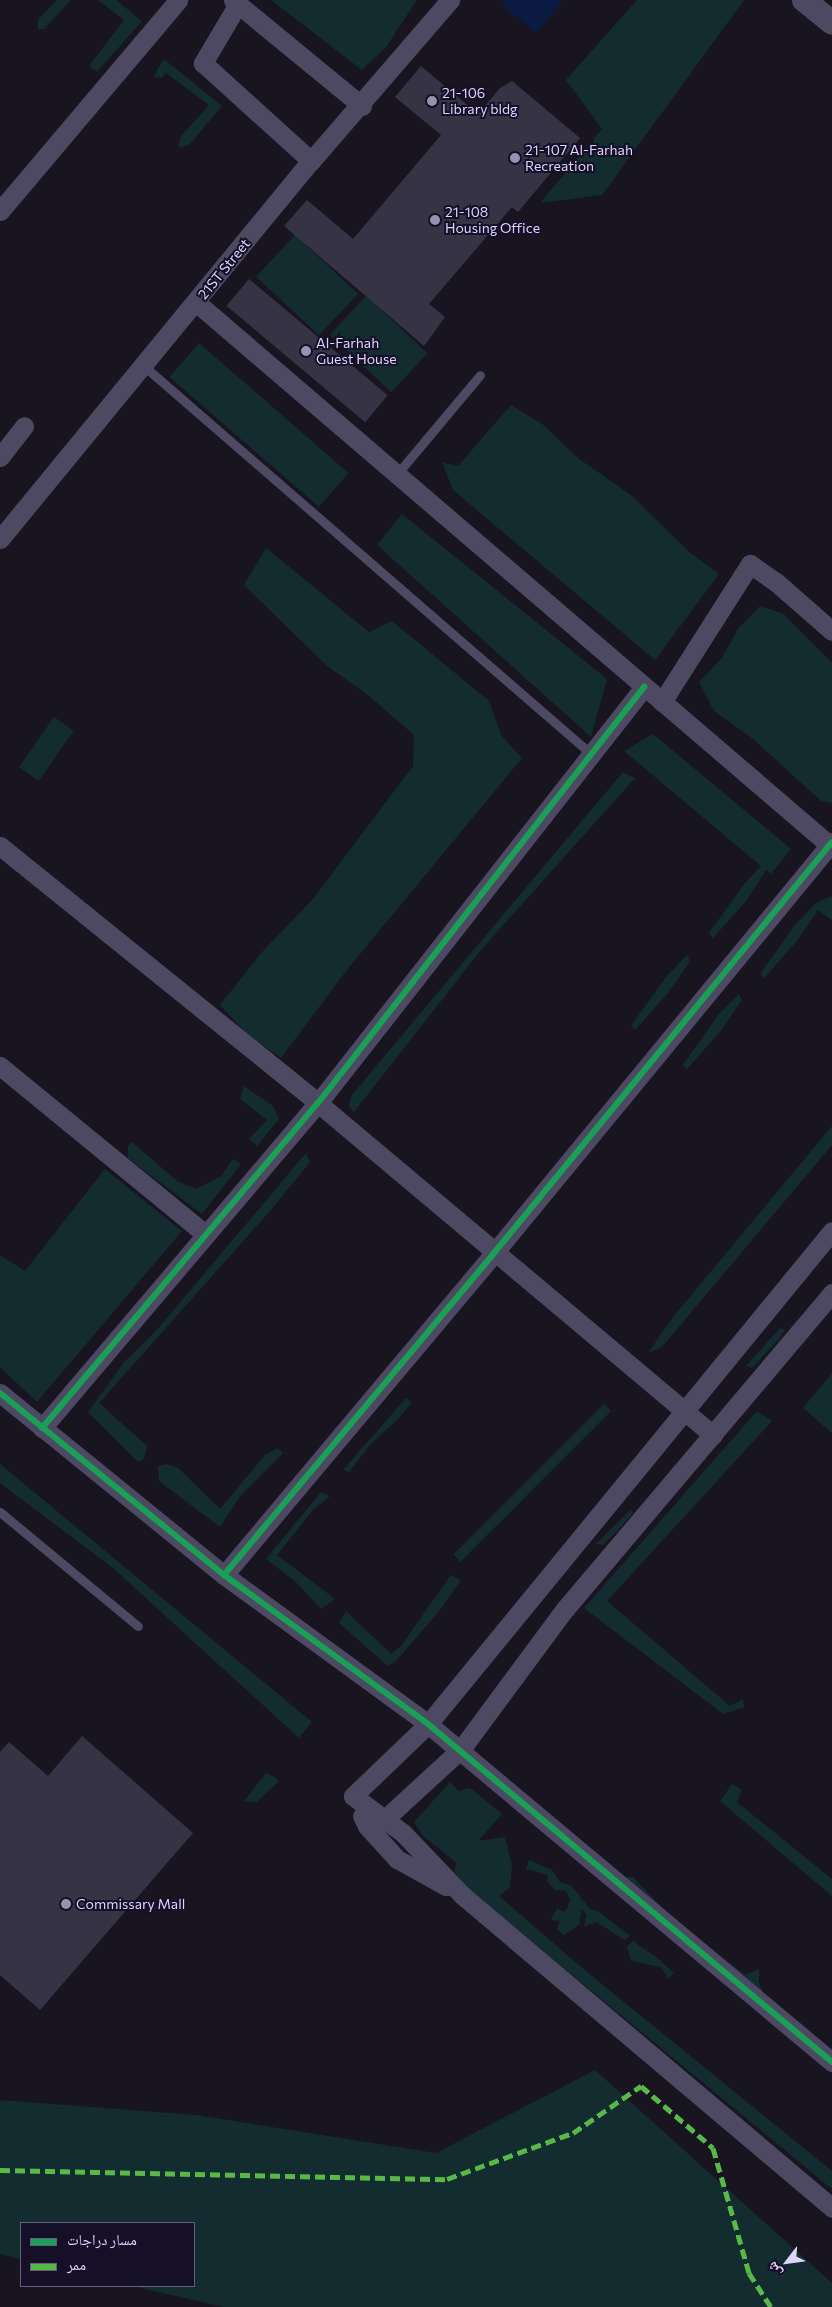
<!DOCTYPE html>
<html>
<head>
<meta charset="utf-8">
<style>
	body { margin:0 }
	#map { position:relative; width:832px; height:2307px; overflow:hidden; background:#181521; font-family:Commissioner,"Noto Naskh Arabic",sans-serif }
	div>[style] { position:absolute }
	.green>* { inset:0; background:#132c2f; transform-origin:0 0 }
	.water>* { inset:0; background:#0a1a43 }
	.building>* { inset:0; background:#363344; transform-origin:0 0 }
	.service>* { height:9px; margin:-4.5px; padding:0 4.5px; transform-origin:4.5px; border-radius:4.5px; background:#4d4962 }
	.minor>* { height:19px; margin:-9.5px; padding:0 9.5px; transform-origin:9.5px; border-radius:9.5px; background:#4d4962 }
	.tertiary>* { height:24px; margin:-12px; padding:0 12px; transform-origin:12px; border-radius:12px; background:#4d4962 }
	.quiet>* { height:5px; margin-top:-2.5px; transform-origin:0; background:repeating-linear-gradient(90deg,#58b947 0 10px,transparent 0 15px) }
	.cycleway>* { height:6px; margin:-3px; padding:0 3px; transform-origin:3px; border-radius:3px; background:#1a9f57 }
	.dots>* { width:14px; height:14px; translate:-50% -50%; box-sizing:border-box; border:2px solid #150f27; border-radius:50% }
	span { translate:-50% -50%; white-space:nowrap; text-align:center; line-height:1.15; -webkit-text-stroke:4px #150f27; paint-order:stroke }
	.poi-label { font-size:14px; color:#ddd5ff }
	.left { translate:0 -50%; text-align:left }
	.street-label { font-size:14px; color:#ddd5ff }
	.legend { position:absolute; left:20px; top:2222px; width:175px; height:65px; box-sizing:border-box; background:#150f27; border:1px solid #655e7d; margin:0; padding:6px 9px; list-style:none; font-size:15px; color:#ddd5ff }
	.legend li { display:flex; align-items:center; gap:10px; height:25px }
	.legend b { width:25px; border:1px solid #655e7d }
	.north { position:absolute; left:762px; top:2237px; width:50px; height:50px; -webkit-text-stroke:4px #150f27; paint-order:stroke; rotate:240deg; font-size:14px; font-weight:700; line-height:20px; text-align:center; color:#ddd5ff }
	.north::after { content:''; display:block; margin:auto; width:18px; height:22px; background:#ddd5ff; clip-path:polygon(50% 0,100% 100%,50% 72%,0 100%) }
</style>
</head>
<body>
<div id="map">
	<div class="green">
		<div style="clip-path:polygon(57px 0,71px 0,44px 29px,38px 29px,38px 20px)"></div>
		<div style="clip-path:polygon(98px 0,116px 0,142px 21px,97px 72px,89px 66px,124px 20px)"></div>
		<div style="clip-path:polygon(271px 0,417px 0,386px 47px,362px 70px)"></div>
		<div style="clip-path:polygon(637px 0,744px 0,602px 195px,540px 203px,602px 129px,566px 80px)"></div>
		<div style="clip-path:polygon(164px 59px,222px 106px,190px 144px,181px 148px,178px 145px,182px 135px,209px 105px,166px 73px,161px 78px,153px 77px)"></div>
		<div style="left:295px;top:235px;width:86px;height:57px;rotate:43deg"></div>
		<div style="left:366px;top:296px;width:84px;height:53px;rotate:43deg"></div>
		<div style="left:199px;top:343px;width:198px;height:45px;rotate:41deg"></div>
		<div style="clip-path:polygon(511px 405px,542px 424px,578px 458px,632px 496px,689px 552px,719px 574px,655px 660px,453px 490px,442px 462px,458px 466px)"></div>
		<div style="clip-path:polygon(402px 514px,607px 679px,591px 737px,377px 545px)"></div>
		<div style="clip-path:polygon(266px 548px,369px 632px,392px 621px,489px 701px,501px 735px,522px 758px,346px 971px,281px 1058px,247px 1034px,220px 1005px,262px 952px,313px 899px,413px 766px,414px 735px,368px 695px,327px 666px,244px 585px)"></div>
		<div style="clip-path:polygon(760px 606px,782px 613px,832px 663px,832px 803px,821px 801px,752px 738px,714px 711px,699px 682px,721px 659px,738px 629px)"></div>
		<div style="left:54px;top:717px;width:24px;height:61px;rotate:35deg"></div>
		<div style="clip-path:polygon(653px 734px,791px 849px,771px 874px,766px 870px,746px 901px,713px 938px,709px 933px,744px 884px,761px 866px,624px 751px)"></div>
		<div style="clip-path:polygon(623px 772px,635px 778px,481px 950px,354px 1112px,349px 1107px,351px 1096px)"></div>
		<div style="clip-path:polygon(832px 896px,832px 920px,818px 910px,797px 941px,764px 978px,760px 974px,795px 925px,816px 903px)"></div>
		<div style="clip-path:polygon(687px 955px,690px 961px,668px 993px,635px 1030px,631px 1026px,666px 977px)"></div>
		<div style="clip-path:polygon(739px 994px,742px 1000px,720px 1032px,687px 1069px,683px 1065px,718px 1015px)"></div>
		<div style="clip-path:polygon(244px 1086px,273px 1106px,279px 1119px,257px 1146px,249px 1139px,267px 1120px,240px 1099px)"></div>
		<div style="clip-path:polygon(832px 1126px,832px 1145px,662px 1347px,648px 1353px,673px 1317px)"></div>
		<div style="clip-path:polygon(132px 1142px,177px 1181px,196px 1189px,221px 1176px,233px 1159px,241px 1164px,202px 1214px,128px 1158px,128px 1146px)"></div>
		<div style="clip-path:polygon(306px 1153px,310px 1162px,270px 1211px,99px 1403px,147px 1446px,144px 1459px,138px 1462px,88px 1412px,125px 1361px,155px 1332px)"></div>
		<div style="clip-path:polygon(105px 1169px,182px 1231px,37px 1402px,0 1367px,0 1255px,25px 1271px)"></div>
		<div style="clip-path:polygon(780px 1328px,785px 1330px,779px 1339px,752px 1368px,746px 1366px)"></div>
		<div style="clip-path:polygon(832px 1373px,832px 1433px,803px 1408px)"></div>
		<div style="clip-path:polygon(406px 1398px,412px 1402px,399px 1418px,369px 1446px,349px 1472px,343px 1470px)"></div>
		<div style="left:604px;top:1404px;width:10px;height:213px;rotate:45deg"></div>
		<div style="clip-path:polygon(757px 1411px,772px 1421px,607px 1601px,730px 1706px,743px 1699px,744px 1707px,723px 1714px,584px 1608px)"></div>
		<div style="clip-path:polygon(278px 1448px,283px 1453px,241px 1495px,220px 1527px,159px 1481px,158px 1466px,166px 1464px,178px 1468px,220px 1509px,265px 1455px)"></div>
		<div style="clip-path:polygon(0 1464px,312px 1722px,299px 1738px,113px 1568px,0 1483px)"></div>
		<div style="clip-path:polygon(321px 1492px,330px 1496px,313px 1510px,277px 1555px,335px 1599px,321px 1609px,296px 1582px,266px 1559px)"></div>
		<div style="clip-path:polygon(631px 1509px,633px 1513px,621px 1527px,603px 1545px,596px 1544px)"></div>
		<div style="clip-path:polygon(451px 1575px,461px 1580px,440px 1610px,396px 1661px,388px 1666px,339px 1623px,346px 1611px,391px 1654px,401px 1646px)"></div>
		<div style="clip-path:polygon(266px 1773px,276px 1778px,278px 1782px,257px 1802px,244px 1801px)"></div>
		<div style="clip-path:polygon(450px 1782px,459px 1791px,470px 1788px,502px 1814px,478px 1841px,505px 1837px,512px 1865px,510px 1887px,499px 1896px,587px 1972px,832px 2171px,832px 2189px,468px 1889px,454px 1871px,457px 1863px,423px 1836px,414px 1822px)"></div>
		<div style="clip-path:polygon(732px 1784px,742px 1790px,737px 1802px,832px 1879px,832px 1896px,720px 1801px)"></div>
		<div style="clip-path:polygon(529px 1860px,552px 1870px,560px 1882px,572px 1886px,590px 1909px,598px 1911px,630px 1936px,625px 1940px,596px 1922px,584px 1927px,586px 1915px,582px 1909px,579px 1925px,564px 1935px,557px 1929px,560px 1921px,551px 1920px,557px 1908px,564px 1912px,568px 1907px,570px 1900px,566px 1891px,555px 1890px,547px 1881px,548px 1875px,526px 1869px)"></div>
		<div style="clip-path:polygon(624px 1877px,633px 1877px,670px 1916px,745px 1975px,759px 1969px,759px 1983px,767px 2000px)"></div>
		<div style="clip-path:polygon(633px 1941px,656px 1957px,674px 1973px,668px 1979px,661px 1967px,631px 1961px,627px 1947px)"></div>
		<div style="clip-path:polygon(595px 2070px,832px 2283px,832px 2307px,223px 2307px,133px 2286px,194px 2286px,194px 2223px,21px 2223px,21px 2259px,0 2254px,0 2100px,196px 2115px,436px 2153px)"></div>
	</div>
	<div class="water">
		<div style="clip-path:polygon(505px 0,563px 0,536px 33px,501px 4px)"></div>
	</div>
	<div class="building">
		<div style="clip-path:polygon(421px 66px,478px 114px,500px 88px,512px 81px,580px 138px,518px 212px,512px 207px,429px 304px,445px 317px,424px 346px,284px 226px,307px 200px,353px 239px,441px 135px,395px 97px)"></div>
		<div style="left:249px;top:279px;width:181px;height:35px;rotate:40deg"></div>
		<div style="clip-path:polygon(82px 1736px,193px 1833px,40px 2010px,0 1975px,0 1752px,9px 1742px,48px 1776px)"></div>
	</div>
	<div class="service">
		<div style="left:145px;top:367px;width:589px;rotate:40.94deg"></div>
		<div style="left:397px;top:474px;width:129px;rotate:-50deg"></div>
		<div style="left:0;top:1512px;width:179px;rotate:39.6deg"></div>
	</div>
	<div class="minor">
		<div style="left:233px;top:0;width:167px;rotate:39.4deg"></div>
		<div style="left:238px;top:4px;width:69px;rotate:120.7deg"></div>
		<div style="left:203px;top:63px;width:146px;rotate:42.2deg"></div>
		<div style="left:0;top:211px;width:276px;rotate:-49.8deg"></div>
		<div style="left:197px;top:303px;width:836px;rotate:40.59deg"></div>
		<div style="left:0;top:457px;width:39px;rotate:-52deg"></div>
		<div style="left:0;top:539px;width:489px;rotate:-50.6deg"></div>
		<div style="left:311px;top:161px;width:213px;rotate:-49.2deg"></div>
		<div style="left:662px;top:702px;width:164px;rotate:-57.5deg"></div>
		<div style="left:750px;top:564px;width:32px;rotate:35deg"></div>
		<div style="left:776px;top:582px;width:74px;rotate:41.2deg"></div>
		<div style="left:0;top:846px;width:409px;rotate:38.9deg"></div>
		<div style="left:318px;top:1103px;width:516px;rotate:40.05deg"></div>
		<div style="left:0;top:1066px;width:265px;rotate:39.3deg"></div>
		<div style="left:0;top:1393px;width:289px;rotate:39.1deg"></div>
		<div style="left:224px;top:1575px;width:253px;rotate:36.1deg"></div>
		<div style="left:428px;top:1724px;width:527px;rotate:39.92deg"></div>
		<div style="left:42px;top:1428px;width:426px;rotate:-49.7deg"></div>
		<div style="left:318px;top:1103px;width:529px;rotate:-51.92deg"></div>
		<div style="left:224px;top:1575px;width:420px;rotate:-50deg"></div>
		<div style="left:494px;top:1253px;width:532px;rotate:-50.57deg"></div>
		<div style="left:353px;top:1796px;width:104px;rotate:-43.8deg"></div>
		<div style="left:428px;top:1724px;width:637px;rotate:-50.67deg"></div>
		<div style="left:353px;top:1796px;width:62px;rotate:36.5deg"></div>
		<div style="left:403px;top:1833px;width:86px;rotate:46.4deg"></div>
		<div style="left:462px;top:1895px;width:485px;rotate:40.2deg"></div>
		<div style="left:362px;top:1816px;width:11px;rotate:63deg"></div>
		<div style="left:367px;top:1826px;width:45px;rotate:47.7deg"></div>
		<div style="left:397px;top:1859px;width:56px;rotate:28.9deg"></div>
		<div style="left:367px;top:1826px;width:22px;rotate:-24deg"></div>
		<div style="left:387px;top:1817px;width:102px;rotate:-42.6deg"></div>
		<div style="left:462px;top:1748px;width:173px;rotate:-53.5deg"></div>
		<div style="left:565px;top:1609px;width:414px;rotate:-49.8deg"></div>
	</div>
	<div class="tertiary">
		<div style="left:804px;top:0;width:36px;rotate:39deg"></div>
	</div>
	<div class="quiet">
		<div style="left:0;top:2170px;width:447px;rotate:1.2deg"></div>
		<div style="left:447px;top:2179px;width:134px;rotate:-20.1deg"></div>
		<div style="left:573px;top:2133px;width:83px;rotate:-34.7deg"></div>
		<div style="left:641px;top:2086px;width:95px;rotate:40.7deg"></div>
		<div style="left:713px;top:2148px;width:130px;rotate:73.9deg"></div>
		<div style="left:749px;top:2273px;width:40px;rotate:57.1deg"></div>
	</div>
	<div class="cycleway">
		<div style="left:0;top:1393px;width:289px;rotate:39.1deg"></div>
		<div style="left:224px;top:1575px;width:253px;rotate:36.1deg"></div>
		<div style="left:428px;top:1724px;width:527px;rotate:39.92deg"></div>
		<div style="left:42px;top:1428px;width:426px;rotate:-49.7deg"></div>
		<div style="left:318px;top:1103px;width:529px;rotate:-51.92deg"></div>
		<div style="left:224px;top:1575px;width:420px;rotate:-50deg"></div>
		<div style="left:494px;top:1253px;width:532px;rotate:-50.57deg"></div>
	</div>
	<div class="dots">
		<div style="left:432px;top:101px;background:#9892b1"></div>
		<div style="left:515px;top:158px;background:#9892b1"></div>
		<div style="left:435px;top:220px;background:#9892b1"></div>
		<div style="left:306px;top:351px;background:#9892b1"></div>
		<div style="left:66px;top:1904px;background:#9892b1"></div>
	</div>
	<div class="poi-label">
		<span class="left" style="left:442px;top:101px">21-106<br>Library bldg</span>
		<span class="left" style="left:525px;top:158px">21-107 Al-Farhah<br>Recreation</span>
		<span class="left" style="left:445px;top:220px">21-108<br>Housing Office</span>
		<span class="left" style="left:316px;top:351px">Al-Farhah<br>Guest House</span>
		<span class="left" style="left:76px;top:1904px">Commissary Mall</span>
	</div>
	<div class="street-label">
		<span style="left:224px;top:269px;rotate:-51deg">21ST Street</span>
	</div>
	<ul class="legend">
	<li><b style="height:6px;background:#1a9f57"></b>مسار دراجات</li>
	<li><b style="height:6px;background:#58b947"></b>ممر</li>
	</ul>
	<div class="north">ش</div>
</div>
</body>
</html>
